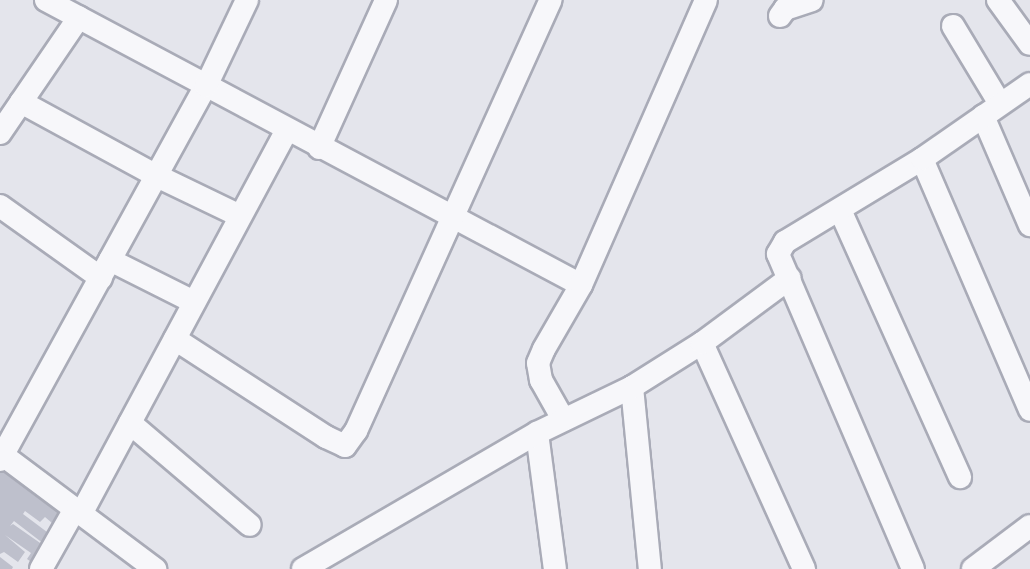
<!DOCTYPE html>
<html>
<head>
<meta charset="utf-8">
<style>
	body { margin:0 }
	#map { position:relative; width:1030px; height:569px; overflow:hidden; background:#e4e5ec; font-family:"Work Sans",sans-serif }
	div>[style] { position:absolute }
	.building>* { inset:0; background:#bec0cc }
	.roads { filter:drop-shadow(2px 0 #a9abb7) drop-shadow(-2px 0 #a9abb7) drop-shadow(0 2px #a9abb7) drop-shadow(0 -2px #a9abb7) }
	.minor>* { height:22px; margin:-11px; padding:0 11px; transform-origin:11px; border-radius:11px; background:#f7f7fa }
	span { translate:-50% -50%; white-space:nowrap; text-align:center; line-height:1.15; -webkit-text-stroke:5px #f4f5f9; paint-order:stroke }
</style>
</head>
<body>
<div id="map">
	<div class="building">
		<div style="clip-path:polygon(0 464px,66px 506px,52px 523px,45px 517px,40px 522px,25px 511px,23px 514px,51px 535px,44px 544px,14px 521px,10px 526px,13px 524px,43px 545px,34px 564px,27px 559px,31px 553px,5px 535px,25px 552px,18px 562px,4px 552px,0 554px)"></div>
		<div style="clip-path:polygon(0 557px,13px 567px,12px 569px,0 569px)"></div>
	</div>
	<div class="roads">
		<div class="minor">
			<div style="left:46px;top:0;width:606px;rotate:28.04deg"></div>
			<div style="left:998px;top:0;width:54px;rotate:54deg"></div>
			<div style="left:780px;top:16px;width:9px;rotate:-54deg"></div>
			<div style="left:785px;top:9px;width:28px;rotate:-18deg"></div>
			<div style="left:953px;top:26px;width:91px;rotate:58.9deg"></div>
			<div style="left:21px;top:102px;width:155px;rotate:28.6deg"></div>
			<div style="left:157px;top:176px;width:92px;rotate:25.7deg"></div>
			<div style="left:983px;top:116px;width:119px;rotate:66.7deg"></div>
			<div style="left:0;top:133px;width:140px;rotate:-55.7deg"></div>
			<div style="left:319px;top:148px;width:162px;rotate:-65.6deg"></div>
			<div style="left:922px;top:159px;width:273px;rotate:66.7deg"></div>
			<div style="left:0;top:206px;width:124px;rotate:35.5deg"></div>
			<div style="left:840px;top:210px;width:293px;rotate:65.8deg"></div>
			<div style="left:110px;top:260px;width:94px;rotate:26.6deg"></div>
			<div style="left:175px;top:339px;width:180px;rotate:33deg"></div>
			<div style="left:326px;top:437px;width:21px;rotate:25deg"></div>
			<div style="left:345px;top:446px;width:19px;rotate:-54deg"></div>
			<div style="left:356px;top:431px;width:473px;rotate:-65.7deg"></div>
			<div style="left:702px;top:343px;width:248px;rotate:65.7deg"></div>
			<div style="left:632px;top:387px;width:183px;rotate:84.4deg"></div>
			<div style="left:563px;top:419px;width:45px;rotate:-119.4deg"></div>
			<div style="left:541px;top:380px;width:17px;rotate:-100deg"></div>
			<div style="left:538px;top:363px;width:15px;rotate:-67deg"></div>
			<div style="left:544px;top:349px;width:74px;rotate:-60deg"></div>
			<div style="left:581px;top:285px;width:311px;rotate:-66.3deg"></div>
			<div style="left:130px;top:423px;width:157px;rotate:40.4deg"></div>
			<div style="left:537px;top:433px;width:137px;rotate:82.5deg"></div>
			<div style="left:0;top:453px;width:194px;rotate:36.8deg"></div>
			<div style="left:0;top:460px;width:427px;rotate:-61.2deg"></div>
			<div style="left:206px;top:86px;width:95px;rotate:-64.5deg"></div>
			<div style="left:81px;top:514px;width:434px;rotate:-61.8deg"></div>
			<div style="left:41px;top:569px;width:69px;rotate:-60.5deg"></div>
			<div style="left:303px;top:569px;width:271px;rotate:-30.2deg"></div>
			<div style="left:537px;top:433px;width:106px;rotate:-25.8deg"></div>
			<div style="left:632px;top:387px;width:83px;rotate:-32.2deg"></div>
			<div style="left:702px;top:343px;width:109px;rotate:-36.5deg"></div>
			<div style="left:913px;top:569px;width:343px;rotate:-113.2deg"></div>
			<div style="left:778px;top:254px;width:14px;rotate:-60deg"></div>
			<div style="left:785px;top:242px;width:160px;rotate:-31.2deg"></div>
			<div style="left:922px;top:159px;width:131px;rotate:-34.8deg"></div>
			<div style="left:973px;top:569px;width:71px;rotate:-37deg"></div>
		</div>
	</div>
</div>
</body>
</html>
